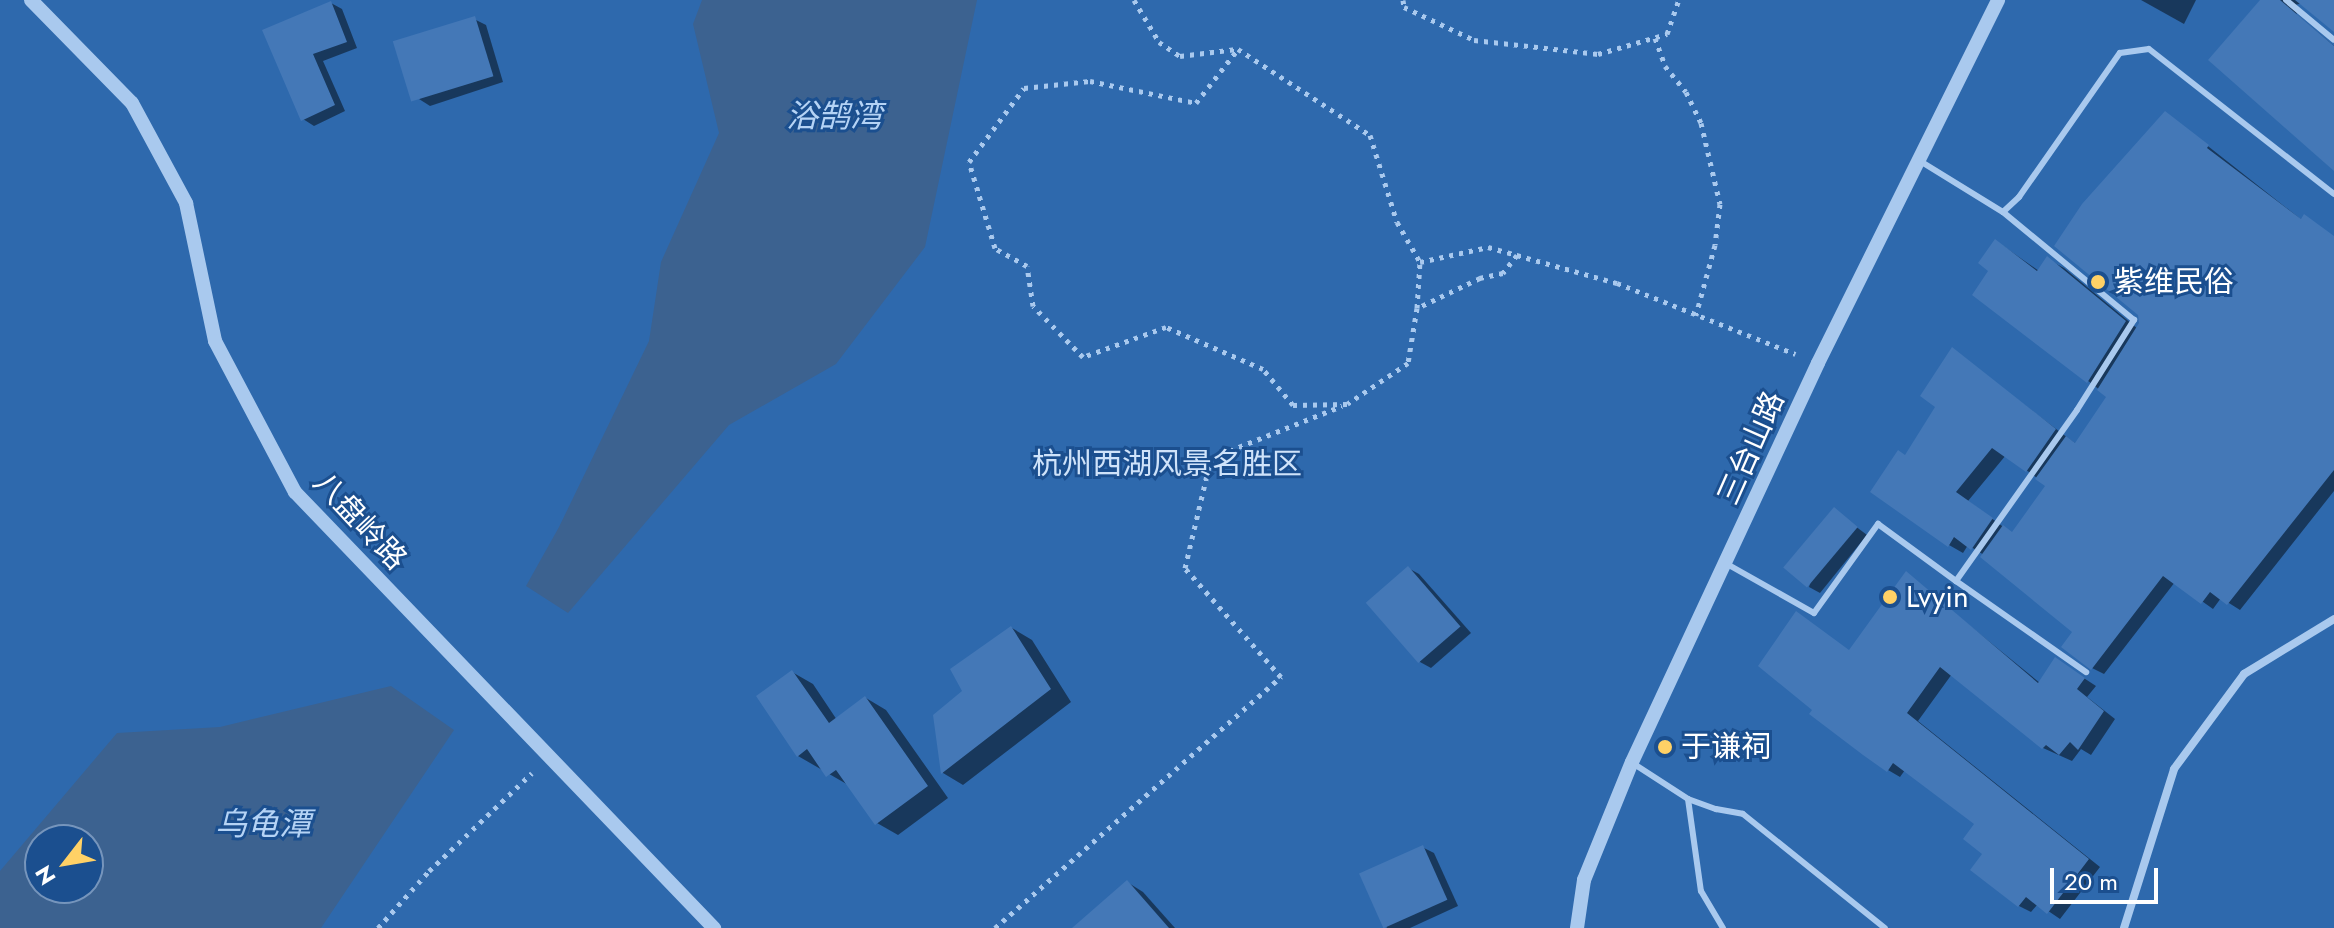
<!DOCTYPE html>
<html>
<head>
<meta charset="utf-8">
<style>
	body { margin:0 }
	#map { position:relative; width:2334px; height:928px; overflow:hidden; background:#1b4f8f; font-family:Jost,"Noto Sans SC",sans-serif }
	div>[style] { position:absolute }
	.green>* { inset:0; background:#2e69ad }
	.water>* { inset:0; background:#3c6290 }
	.shadow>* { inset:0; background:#0007 }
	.building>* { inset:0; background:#4478b7; transform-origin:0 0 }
	.path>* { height:5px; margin-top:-2.5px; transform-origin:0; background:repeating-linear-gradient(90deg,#a9c9ee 0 4px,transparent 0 10px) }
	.service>* { height:6px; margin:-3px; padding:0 3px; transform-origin:3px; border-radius:3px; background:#a9c9ee }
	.minor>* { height:8px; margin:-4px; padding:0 4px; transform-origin:4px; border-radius:4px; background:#a9c9ee }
	.tertiary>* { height:14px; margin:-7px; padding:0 7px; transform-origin:7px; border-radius:7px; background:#a9c9ee }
	.dots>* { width:22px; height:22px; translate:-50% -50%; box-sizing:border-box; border:4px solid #1b4f8f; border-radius:50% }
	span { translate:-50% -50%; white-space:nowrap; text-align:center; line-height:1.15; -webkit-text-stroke:6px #1b4f8f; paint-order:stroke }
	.poi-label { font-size:30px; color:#fff }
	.left { translate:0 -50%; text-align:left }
	.street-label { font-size:30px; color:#fff }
	.park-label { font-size:30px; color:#cfe3fa }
	.water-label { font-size:32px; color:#b5d3f5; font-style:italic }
	.north { position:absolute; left:24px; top:824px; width:80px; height:80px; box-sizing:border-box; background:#1b4f8f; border:2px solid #7695bc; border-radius:50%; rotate:239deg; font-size:22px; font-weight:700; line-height:32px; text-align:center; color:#fff }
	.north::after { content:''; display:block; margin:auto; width:28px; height:36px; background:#ffd166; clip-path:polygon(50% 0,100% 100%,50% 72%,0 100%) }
	.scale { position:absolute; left:2050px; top:868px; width:108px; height:36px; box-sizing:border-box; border:4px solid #fff; border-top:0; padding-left:10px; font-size:24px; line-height:28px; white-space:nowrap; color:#fff; -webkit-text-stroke:6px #1b4f8f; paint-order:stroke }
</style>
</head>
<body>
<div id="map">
	<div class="green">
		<div style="clip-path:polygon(evenodd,0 0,2334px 0,2334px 928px,0 928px,0 0,40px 840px,88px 840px,88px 888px,40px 888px,40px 840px)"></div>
	</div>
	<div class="water">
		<div style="clip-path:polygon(702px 0,977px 0,925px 247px,836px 364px,729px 425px,568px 613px,526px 586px,559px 527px,649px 341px,661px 262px,719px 133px,693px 24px)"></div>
		<div style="clip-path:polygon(evenodd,391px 686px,454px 730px,321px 928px,0 928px,0 871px,117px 733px,220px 727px,391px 686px,88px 840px,88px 888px,40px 888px,40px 840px,88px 840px)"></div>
	</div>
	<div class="shadow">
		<div style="clip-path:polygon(2141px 0,2196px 0,2184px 24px)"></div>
		<div style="clip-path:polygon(2263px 0,2334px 0,2334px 30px,2303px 3px,2295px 5px,2297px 15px,2334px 46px,2334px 165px)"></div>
		<div style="clip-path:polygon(331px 3px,342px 9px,357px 48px,323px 61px,345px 111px,314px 126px,303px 119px,264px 31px)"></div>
		<div style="clip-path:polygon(474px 19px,486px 25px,503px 82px,430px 106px,419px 99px)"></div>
		<div style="clip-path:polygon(evenodd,2166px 113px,2303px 221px,2334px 237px,2334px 491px,2240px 610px,2221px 598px,2213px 609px,2175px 582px,2104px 674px,2092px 668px,2075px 631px,1984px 555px,1968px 545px,1963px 553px,1949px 545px,1906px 457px,1938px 406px,1952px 350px,2076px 444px,2109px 397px,1975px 294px,1991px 271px,1996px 241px,2039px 271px,2047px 259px,2064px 268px,2138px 329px,2142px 323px,2166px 113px,2006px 455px,2048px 486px,2013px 534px,1968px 501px,2006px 455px)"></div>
		<div style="clip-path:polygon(1834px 510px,1867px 535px,1820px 593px,1809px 587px)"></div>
		<div style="clip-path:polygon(1408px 568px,1419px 574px,1471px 633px,1431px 668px,1420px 662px)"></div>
		<div style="clip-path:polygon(1906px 574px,2040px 683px,2067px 667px,2096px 686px,2087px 697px,2115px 719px,2091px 755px,2081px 749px,2072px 761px,2043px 748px,1952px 674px,1918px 721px,2100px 867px,2060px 919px,2038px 904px,2031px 912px,2019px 906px,1985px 853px,1977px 824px,1905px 770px,1900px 777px,1888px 770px,1850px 652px)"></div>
		<div style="clip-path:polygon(1012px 628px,1032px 640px,1071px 702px,963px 785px,943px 773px,935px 716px,964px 692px)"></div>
		<div style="clip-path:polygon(792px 672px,813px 684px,837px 720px,866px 698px,886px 710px,948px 798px,898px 835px,877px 823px,850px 786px,798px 756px)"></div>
		<div style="clip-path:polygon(1422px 847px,1434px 853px,1458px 906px,1410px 928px,1387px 928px,1362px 875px)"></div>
		<div style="clip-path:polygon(1127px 882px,1143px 892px,1175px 928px,1075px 928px)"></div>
	</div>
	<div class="building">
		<div style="clip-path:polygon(2260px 0,2280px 0,2334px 46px,2334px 171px,2208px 60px)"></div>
		<div style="clip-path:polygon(2295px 0,2334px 0,2334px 32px)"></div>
		<div style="clip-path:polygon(331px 1px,347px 42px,313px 54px,335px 105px,301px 121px,262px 30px)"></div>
		<div style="left:475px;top:16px;width:63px;height:86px;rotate:73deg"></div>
		<div style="clip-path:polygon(2165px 111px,2209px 145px,2207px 148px,2301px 219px,2304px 214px,2334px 236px,2334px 470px,2227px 605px,2210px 592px,2201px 604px,2163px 576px,2091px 670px,2061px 647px,2072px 632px,1980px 557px,2003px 525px,2012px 532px,2045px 486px,2035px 479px,2066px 436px,2075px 443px,2106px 397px,2097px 390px,2139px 323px,2138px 315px,2054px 246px,2082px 204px)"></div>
		<div style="clip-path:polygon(1995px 239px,2037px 271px,2047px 256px,2126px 321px,2087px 383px,1972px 295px,1988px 271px,1978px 263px)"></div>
		<div style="clip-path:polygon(1952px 347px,2056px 429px,2026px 472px,1992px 448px,1956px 492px,1993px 518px,1971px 550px,1954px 537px,1948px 547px,1870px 492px,1898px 450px,1905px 455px,1935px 407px,1920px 396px)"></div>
		<div style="left:1834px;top:507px;width:31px;height:79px;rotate:40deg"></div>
		<div style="left:1408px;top:566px;width:80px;height:56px;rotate:49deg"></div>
		<div style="clip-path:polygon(1906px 571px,2038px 683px,2055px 657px,2085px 678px,2077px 689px,2104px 711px,2078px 750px,2070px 742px,2059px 755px,2046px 745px,2042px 749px,1940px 667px,1907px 713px,2089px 859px,2047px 914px,2026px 897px,2018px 907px,1970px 870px,1982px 854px,1963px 839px,1974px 824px,1893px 763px,1887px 772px,1863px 755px,1809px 714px,1812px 710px,1758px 666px,1796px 611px,1849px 650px)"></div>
		<div style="clip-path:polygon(1011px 626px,1051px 689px,941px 774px,933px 715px,962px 691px,950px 669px)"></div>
		<div style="clip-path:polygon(792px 670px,829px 723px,865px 696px,928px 786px,875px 825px,836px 770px,826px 777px,807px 749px,797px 757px,756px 696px)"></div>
		<div style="left:1423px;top:845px;width:60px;height:70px;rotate:66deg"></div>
		<div style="clip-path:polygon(1127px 880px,1169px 928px,1072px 928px)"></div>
	</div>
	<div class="path">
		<div style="left:1134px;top:0;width:49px;rotate:59.2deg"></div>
		<div style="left:1159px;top:42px;width:25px;rotate:34deg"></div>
		<div style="left:1180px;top:56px;width:57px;rotate:-7deg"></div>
		<div style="left:1403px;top:0;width:7px;rotate:82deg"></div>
		<div style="left:1404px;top:7px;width:77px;rotate:25.2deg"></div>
		<div style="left:1474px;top:40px;width:125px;rotate:6.4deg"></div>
		<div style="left:1598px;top:54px;width:72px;rotate:-16.2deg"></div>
		<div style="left:1667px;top:34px;width:36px;rotate:-71deg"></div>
		<div style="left:1655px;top:38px;width:30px;rotate:70deg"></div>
		<div style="left:1665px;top:66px;width:33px;rotate:51deg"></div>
		<div style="left:1686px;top:92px;width:34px;rotate:64deg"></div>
		<div style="left:1701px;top:123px;width:83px;rotate:76.8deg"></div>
		<div style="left:1720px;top:204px;width:41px;rotate:97deg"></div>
		<div style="left:1715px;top:245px;width:73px;rotate:105.2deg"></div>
		<div style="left:1517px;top:255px;width:23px;rotate:128deg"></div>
		<div style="left:1503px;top:273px;width:24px;rotate:168deg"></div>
		<div style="left:1480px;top:278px;width:70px;rotate:154.5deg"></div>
		<div style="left:1417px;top:308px;width:56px;rotate:99.3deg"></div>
		<div style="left:1408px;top:363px;width:73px;rotate:146.1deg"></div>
		<div style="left:1347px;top:404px;width:54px;rotate:178.9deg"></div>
		<div style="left:1293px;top:405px;width:47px;rotate:-129.8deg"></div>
		<div style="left:1263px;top:369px;width:106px;rotate:-156.6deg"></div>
		<div style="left:1166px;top:327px;width:88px;rotate:160.1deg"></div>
		<div style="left:1083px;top:357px;width:71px;rotate:-134.4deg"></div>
		<div style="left:1033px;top:306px;width:40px;rotate:-98.5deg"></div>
		<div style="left:1027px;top:266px;width:37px;rotate:-151deg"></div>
		<div style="left:995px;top:248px;width:90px;rotate:-106.8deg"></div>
		<div style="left:969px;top:162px;width:92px;rotate:-53.4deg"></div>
		<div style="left:1024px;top:88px;width:66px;rotate:-6.1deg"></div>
		<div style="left:1090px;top:81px;width:108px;rotate:11.7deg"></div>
		<div style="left:1196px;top:103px;width:68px;rotate:-52.1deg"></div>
		<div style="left:1238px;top:49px;width:158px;rotate:33.1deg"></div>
		<div style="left:1370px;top:135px;width:91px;rotate:72.8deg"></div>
		<div style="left:1397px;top:222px;width:46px;rotate:60.1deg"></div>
		<div style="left:1420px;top:262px;width:70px;rotate:-12.4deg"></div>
		<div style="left:1488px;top:247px;width:134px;rotate:15.6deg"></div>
		<div style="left:1617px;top:283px;width:192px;rotate:21.7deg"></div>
		<div style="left:1417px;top:308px;width:46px;rotate:-86.3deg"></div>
		<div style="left:378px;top:928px;width:76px;rotate:-48.2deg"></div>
		<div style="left:429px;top:871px;width:142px;rotate:-43.6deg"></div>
		<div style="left:995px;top:928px;width:381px;rotate:-41.3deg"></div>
		<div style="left:1281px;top:677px;width:145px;rotate:-131.4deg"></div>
		<div style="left:1185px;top:568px;width:113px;rotate:-76.7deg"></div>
		<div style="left:1211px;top:458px;width:141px;rotate:-21.7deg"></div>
	</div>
	<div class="service">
		<div style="left:2286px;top:0;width:62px;rotate:39.8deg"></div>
		<div style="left:1920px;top:161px;width:97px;rotate:31.6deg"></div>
		<div style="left:2003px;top:212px;width:22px;rotate:-43deg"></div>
		<div style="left:2019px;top:197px;width:176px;rotate:-55deg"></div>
		<div style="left:2120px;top:53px;width:29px;rotate:-8deg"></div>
		<div style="left:2149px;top:49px;width:235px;rotate:38.1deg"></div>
		<div style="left:1727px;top:564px;width:100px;rotate:29.4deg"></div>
		<div style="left:1814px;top:613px;width:110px;rotate:-54.3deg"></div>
		<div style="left:1878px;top:524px;width:97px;rotate:36.2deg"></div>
		<div style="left:1956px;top:581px;width:209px;rotate:-54.7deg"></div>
		<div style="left:2077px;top:410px;width:107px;rotate:-57.7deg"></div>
		<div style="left:2134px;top:320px;width:170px;rotate:-140.5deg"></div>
		<div style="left:1956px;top:581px;width:159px;rotate:35deg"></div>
		<div style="left:1634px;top:764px;width:64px;rotate:32.9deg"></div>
		<div style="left:1688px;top:799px;width:93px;rotate:82deg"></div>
		<div style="left:1701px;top:891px;width:43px;rotate:59.3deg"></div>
		<div style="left:1688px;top:799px;width:30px;rotate:20deg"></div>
		<div style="left:1716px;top:809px;width:27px;rotate:10deg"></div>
		<div style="left:1743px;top:814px;width:182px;rotate:38.8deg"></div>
	</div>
	<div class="minor">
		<div style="left:2124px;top:928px;width:167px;rotate:-72.5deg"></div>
		<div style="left:2174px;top:769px;width:118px;rotate:-53.6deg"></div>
		<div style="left:2244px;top:674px;width:105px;rotate:-31.4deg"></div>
	</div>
	<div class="tertiary">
		<div style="left:31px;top:0;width:144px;rotate:45.6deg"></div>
		<div style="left:132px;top:103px;width:114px;rotate:61.6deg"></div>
		<div style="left:186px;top:203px;width:141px;rotate:78.1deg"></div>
		<div style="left:215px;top:341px;width:171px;rotate:62.1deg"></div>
		<div style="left:295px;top:492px;width:605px;rotate:46.14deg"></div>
		<div style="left:1577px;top:928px;width:49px;rotate:-81.7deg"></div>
		<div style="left:1584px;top:880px;width:127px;rotate:-67.9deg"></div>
		<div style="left:1632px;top:762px;width:440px;rotate:-65deg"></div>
		<div style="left:1818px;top:363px;width:405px;rotate:-63.6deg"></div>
	</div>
	<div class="dots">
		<div style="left:2098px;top:282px;background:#ffd166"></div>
		<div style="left:1890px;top:597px;background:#ffd166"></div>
		<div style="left:1665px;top:747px;background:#ffd166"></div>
	</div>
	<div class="poi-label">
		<span class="left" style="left:2114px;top:282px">紫维民俗</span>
		<span class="left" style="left:1906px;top:597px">Lvyin</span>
		<span class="left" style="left:1681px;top:747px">于谦祠</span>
	</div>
	<div class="street-label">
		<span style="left:1751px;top:448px;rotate:-66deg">三台山路</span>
		<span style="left:360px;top:521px;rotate:47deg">八盘岭路</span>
	</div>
	<div class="park-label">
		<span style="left:1167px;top:464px">杭州西湖风景名胜区</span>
	</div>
	<div class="water-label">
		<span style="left:834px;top:116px">浴鹄湾</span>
		<span style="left:263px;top:824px">乌龟潭</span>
	</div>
	<div class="north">N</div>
	<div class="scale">20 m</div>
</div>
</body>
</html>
